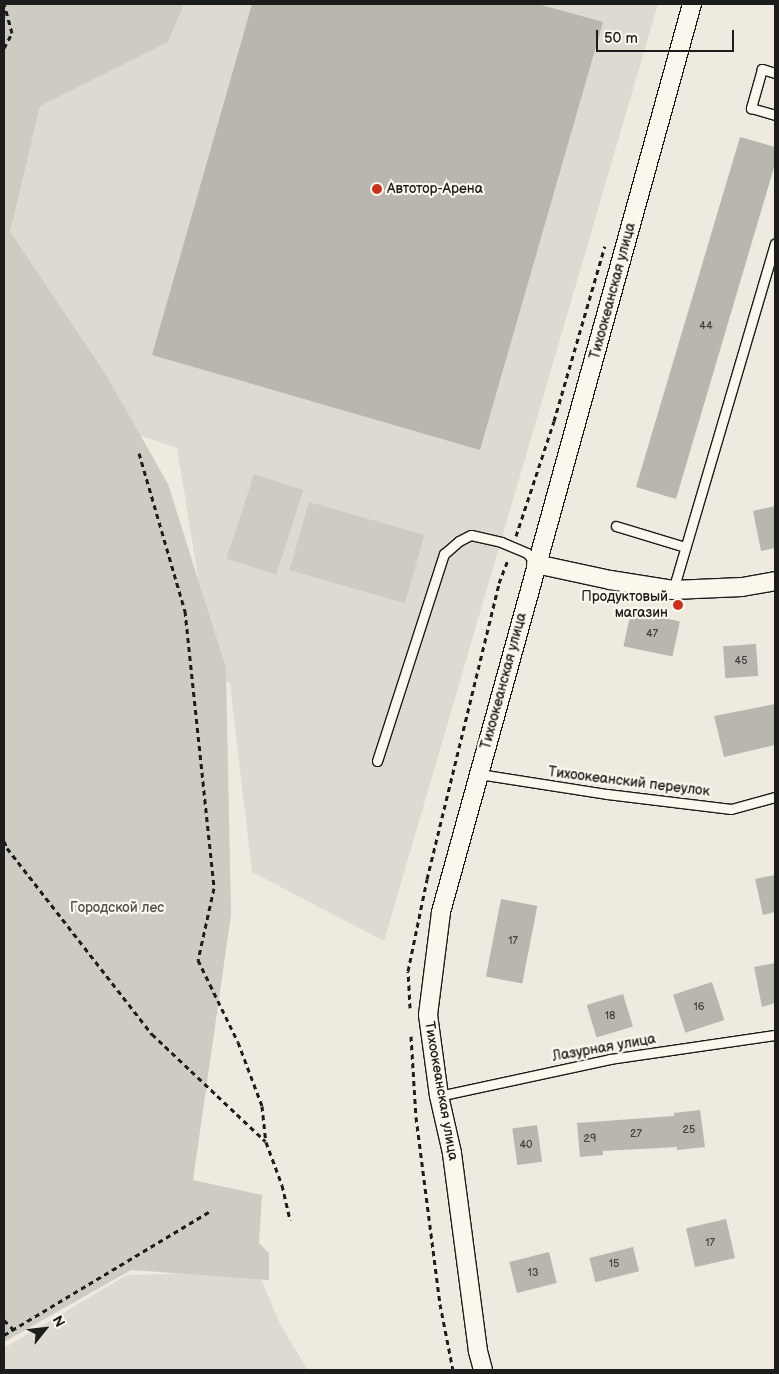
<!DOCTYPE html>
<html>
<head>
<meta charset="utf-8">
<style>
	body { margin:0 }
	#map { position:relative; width:779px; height:1374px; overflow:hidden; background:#eeeadf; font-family:"Balsamiq Sans",sans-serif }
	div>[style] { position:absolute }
	.built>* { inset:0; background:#dedad1 }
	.green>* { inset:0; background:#ceccc2; transform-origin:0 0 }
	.building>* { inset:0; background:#b9b6af; transform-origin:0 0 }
	.path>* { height:3px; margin-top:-1.5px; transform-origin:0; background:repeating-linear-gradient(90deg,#1c1c1c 0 5px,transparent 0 9px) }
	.roads { filter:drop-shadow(1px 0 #1c1c1c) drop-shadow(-1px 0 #1c1c1c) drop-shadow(0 1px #1c1c1c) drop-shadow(0 -1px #1c1c1c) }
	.lane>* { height:9px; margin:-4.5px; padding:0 4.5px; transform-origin:4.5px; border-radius:4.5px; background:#fbf7ec }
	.street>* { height:18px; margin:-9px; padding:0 9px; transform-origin:9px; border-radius:9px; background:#fbf7ec }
	.dots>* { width:14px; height:14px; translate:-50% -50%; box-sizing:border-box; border:2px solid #fbf7ec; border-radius:50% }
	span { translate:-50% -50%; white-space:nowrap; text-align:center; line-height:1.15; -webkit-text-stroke:4.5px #fbf7ec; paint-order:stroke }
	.number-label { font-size:11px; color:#434241 }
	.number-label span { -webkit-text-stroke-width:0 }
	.poi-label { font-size:14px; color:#1c1c1c }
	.left { translate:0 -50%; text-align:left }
	.right { translate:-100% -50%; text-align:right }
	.street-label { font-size:14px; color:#1c1c1c }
	.park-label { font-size:14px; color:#51514e }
	.frame { position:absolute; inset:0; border:5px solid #1c1c1c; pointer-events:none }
	.north { position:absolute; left:20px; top:1304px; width:50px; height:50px; -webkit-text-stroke:4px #fbf7ec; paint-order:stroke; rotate:61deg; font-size:14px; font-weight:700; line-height:20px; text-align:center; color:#1c1c1c }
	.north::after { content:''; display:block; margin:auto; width:18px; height:22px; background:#1c1c1c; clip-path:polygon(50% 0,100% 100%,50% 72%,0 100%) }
	.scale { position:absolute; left:596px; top:30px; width:138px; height:22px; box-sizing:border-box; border:2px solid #1c1c1c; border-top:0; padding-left:6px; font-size:15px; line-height:18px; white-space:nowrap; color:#1c1c1c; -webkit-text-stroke:4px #fbf7ec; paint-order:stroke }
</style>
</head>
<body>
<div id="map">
	<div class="built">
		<div style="clip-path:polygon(40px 4px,658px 4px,384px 941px,252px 872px,230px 684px,213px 670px,177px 448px,4px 389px,4px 129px)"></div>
		<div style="clip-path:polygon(258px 1272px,281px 1326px,308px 1370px,4px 1370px,4px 1348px,127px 1275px)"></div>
	</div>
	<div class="green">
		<div style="clip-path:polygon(4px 4px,184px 4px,168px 42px,40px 106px,10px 232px,105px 373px,168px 484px,226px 668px,231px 915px,193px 1180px,262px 1195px,259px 1243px,269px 1253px,269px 1280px,131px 1270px,4px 1342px)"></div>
		<div style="left:254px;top:474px;width:52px;height:89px;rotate:18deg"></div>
		<div style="left:309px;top:502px;width:120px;height:71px;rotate:16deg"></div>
	</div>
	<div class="building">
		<div style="clip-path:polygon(252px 4px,538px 4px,603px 22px,480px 450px,152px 355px)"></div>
		<div style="clip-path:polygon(740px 137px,775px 147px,775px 164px,676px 499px,636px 487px)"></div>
		<div style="clip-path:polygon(775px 506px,775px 548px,761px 551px,753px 511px)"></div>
		<div style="left:631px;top:611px;width:50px;height:36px;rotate:12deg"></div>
		<div style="left:756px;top:644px;width:32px;height:33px;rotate:86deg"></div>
		<div style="clip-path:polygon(775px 704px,775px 745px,724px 757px,714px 716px)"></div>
		<div style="clip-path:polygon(775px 875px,775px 912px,763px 915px,755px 879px)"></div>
		<div style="left:501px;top:899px;width:37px;height:79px;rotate:11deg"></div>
		<div style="clip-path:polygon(775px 963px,775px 1003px,762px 1007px,754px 967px)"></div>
		<div style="left:712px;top:982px;width:40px;height:41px;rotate:72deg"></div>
		<div style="left:623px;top:994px;width:34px;height:38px;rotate:73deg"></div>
		<div style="clip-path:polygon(700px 1110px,705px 1147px,677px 1150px,677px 1147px,603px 1151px,603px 1155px,580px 1157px,577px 1123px,674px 1116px,674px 1113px)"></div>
		<div style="left:537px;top:1125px;width:37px;height:25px;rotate:82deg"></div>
		<div style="left:726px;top:1219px;width:40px;height:41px;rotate:77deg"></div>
		<div style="left:633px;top:1247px;width:25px;height:45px;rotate:76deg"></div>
		<div style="left:549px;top:1252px;width:32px;height:41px;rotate:76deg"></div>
	</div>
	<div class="path">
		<div style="left:4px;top:48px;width:17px;rotate:-62deg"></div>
		<div style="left:12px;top:33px;width:30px;rotate:-105deg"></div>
		<div style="left:139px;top:453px;width:165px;rotate:73.8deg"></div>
		<div style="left:185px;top:611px;width:279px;rotate:84deg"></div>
		<div style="left:214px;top:888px;width:74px;rotate:102.5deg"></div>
		<div style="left:198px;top:960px;width:91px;rotate:64deg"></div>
		<div style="left:238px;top:1042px;width:68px;rotate:69.4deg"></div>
		<div style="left:262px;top:1106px;width:36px;rotate:84deg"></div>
		<div style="left:266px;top:1142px;width:46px;rotate:69.6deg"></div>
		<div style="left:282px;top:1185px;width:36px;rotate:77deg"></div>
		<div style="left:516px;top:536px;width:121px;rotate:-71.7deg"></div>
		<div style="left:554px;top:421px;width:182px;rotate:-73.8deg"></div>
		<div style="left:4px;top:841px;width:8px;rotate:67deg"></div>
		<div style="left:7px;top:848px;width:236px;rotate:52.1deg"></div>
		<div style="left:152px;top:1034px;width:156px;rotate:43.4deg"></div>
		<div style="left:410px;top:1008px;width:37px;rotate:-93deg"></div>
		<div style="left:408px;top:971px;width:94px;rotate:-78.3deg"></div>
		<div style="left:427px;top:879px;width:305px;rotate:-76.3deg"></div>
		<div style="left:499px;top:583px;width:26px;rotate:-69deg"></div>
		<div style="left:411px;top:1036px;width:81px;rotate:86.5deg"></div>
		<div style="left:416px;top:1117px;width:189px;rotate:82.7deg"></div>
		<div style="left:440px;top:1304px;width:67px;rotate:78.9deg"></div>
		<div style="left:4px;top:1320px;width:14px;rotate:45deg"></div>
		<div style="left:4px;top:1335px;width:239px;rotate:-31deg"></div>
	</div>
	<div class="roads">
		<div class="lane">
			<div style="left:775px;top:73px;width:14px;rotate:-163deg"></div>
			<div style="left:762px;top:69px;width:41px;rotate:105.8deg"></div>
			<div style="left:751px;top:108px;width:25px;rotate:16deg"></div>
			<div style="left:616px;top:526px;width:72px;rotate:16.9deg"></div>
			<div style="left:673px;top:590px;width:361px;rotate:-73.6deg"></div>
			<div style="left:377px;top:761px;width:218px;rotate:-72.1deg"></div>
			<div style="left:444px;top:554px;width:20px;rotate:-41deg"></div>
			<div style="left:459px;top:541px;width:13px;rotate:-27deg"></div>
			<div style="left:471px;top:535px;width:31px;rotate:13deg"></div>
			<div style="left:501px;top:542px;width:28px;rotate:23deg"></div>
			<div style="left:527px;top:553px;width:14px;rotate:51deg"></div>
			<div style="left:479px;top:774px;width:130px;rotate:8.9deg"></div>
			<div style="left:607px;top:794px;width:125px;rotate:6.9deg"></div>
			<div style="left:731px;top:809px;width:46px;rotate:-15.3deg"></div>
			<div style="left:439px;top:1096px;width:175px;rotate:-12.2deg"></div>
			<div style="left:610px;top:1059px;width:167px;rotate:-8.3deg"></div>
		</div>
		<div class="street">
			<div style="left:536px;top:564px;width:76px;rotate:12.2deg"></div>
			<div style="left:610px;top:580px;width:64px;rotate:9deg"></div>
			<div style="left:673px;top:590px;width:69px;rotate:-2.5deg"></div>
			<div style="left:742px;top:587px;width:34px;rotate:-10deg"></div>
			<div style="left:483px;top:1370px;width:20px;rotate:-105deg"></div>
			<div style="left:478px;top:1351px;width:200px;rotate:-97.5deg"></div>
			<div style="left:452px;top:1153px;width:58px;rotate:-102.8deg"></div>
			<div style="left:439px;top:1096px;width:82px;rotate:-97.7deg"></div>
			<div style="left:428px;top:1015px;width:104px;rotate:-82.8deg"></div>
			<div style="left:441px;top:912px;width:942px;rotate:-74.55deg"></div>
		</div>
	</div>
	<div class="dots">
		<div style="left:377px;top:189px;background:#c8321e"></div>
		<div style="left:678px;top:605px;background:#c8321e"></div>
	</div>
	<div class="number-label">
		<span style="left:706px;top:326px">44</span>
		<span style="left:652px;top:634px">47</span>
		<span style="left:741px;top:661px">45</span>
		<span style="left:513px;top:941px">17</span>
		<span style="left:699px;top:1007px">16</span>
		<span style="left:610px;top:1016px">18</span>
		<span style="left:689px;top:1130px">25</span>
		<span style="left:636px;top:1134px">27</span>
		<span style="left:590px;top:1139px">29</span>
		<span style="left:526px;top:1145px">40</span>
		<span style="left:710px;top:1243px">17</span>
		<span style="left:614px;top:1264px">15</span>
		<span style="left:533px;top:1273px">13</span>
	</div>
	<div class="poi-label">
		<span class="left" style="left:387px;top:189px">Автотор-Арена</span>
		<span class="right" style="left:668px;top:605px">Продуктовый<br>магазин</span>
	</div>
	<div class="street-label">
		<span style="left:613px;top:291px;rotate:-75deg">Тихоокеанская улица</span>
		<span style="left:504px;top:681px;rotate:-75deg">Тихоокеанская улица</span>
		<span style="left:629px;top:782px;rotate:7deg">Тихоокеанский переулок</span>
		<span style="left:604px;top:1048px;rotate:-10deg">Лазурная улица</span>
		<span style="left:441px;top:1091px;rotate:80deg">Тихоокеанская улица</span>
	</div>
	<div class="park-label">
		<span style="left:117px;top:908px">Городской лес</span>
	</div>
	<div class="frame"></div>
	<div class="north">N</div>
	<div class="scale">50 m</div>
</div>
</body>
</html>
